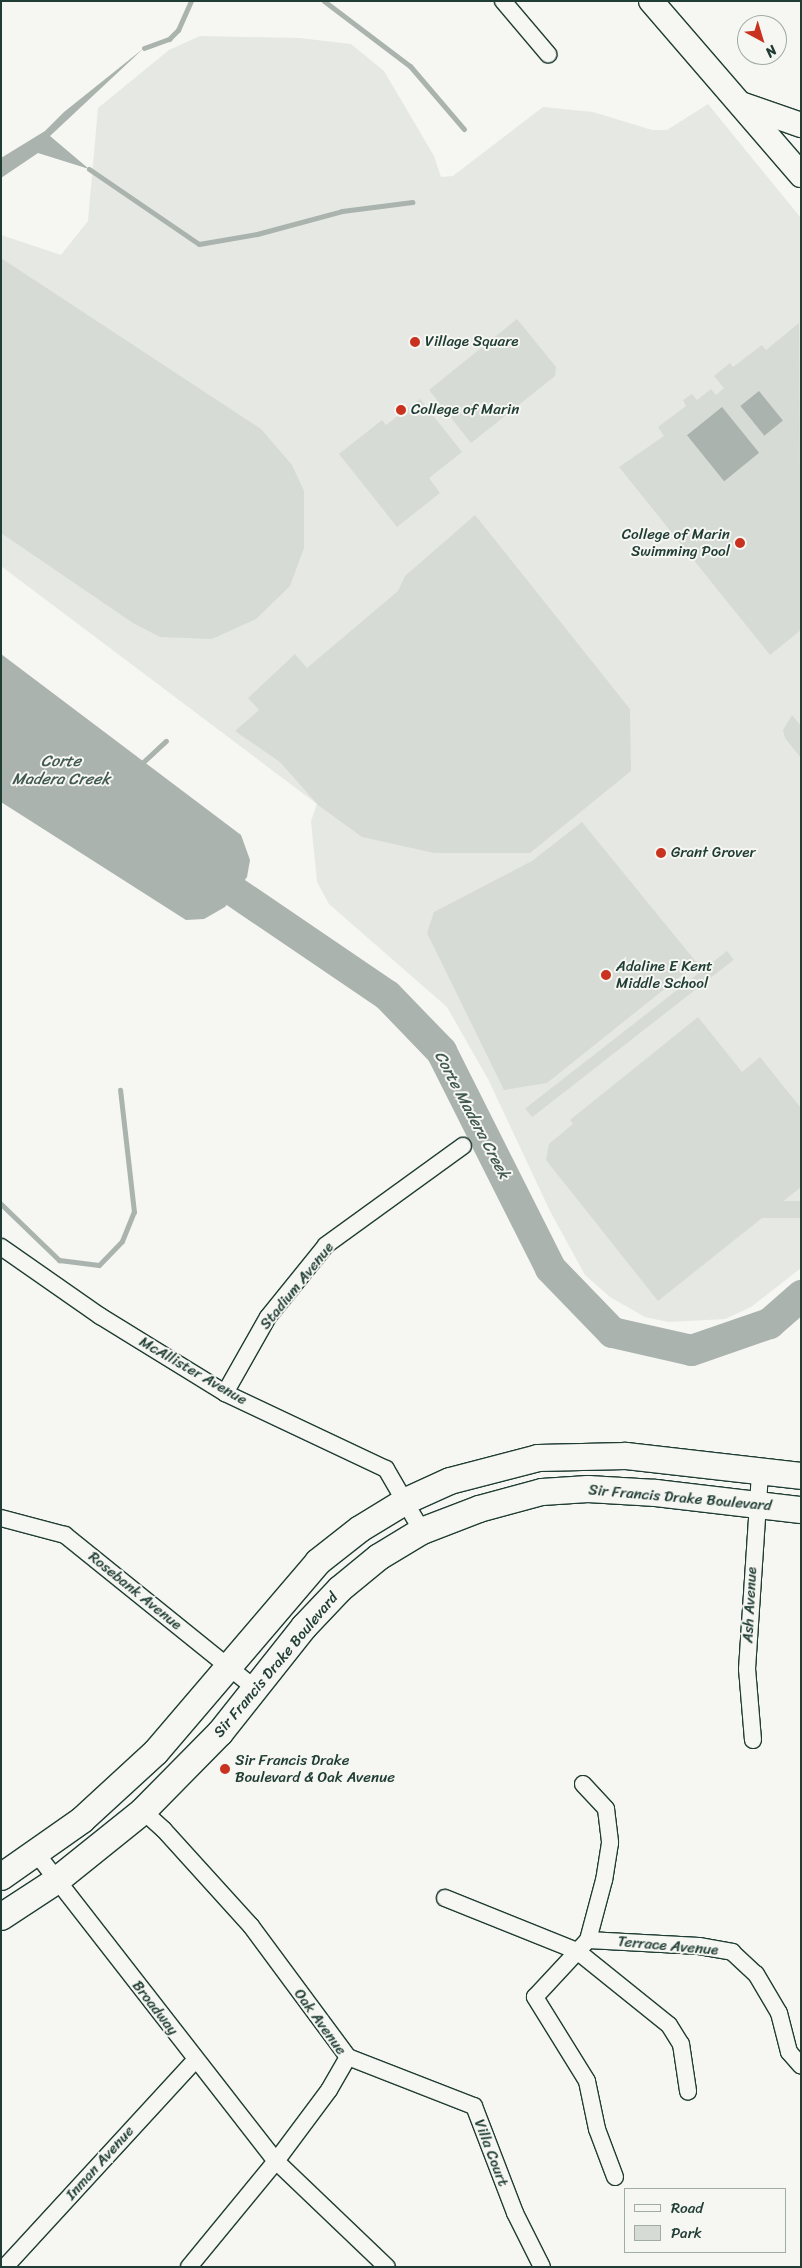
<!DOCTYPE html>
<html>
<head>
<meta charset="utf-8">
<style>
	body { margin:0 }
	#map { position:relative; width:802px; height:2268px; overflow:hidden; background:#f6f6f2; font-family:Sriracha,sans-serif }
	div>[style] { position:absolute }
	.built>* { inset:0; background:#e6e8e4 }
	.green>* { inset:0; background:#d6dbd6; transform-origin:0 0 }
	.water>* { inset:0; background:#aab3ae; transform-origin:0 0 }
	.stream>* { height:5px; margin:-2.5px; padding:0 2.5px; transform-origin:2.5px; border-radius:2.5px; background:#aab3ae }
	.river>* { height:31px; margin:-15.5px; padding:0 15.5px; transform-origin:15.5px; border-radius:15.5px; background:#aab3ae }
	.roads { filter:drop-shadow(1px 0 #1f3d34) drop-shadow(-1px 0 #1f3d34) drop-shadow(0 1px #1f3d34) drop-shadow(0 -1px #1f3d34) }
	.minor>* { height:16px; margin:-8px; padding:0 8px; transform-origin:8px; border-radius:8px; background:#f6f6f2 }
	.secondary>* { height:24px; margin:-12px; padding:0 12px; transform-origin:12px; border-radius:12px; background:#f6f6f2 }
	.primary>* { height:26px; margin:-13px; padding:0 13px; transform-origin:13px; border-radius:13px; background:#f6f6f2 }
	.dots>* { width:14px; height:14px; translate:-50% -50%; box-sizing:border-box; border:2px solid #f6f6f2; border-radius:50% }
	span { translate:-50% -50%; white-space:nowrap; text-align:center; line-height:1.15; -webkit-text-stroke:4px #f6f6f2; paint-order:stroke }
	.poi-label { font-size:15px; color:#1f3d34 }
	.left { translate:0 -50%; text-align:left }
	.right { translate:-100% -50%; text-align:right }
	.street-label { font-size:15px; color:#1f3d34 }
	.water-label { font-size:16px; color:#425a52; font-style:italic }
	.frame { position:absolute; inset:0; border:2px solid #1f3d34; pointer-events:none }
	.legend { position:absolute; left:624px; top:2188px; width:162px; height:65px; box-sizing:border-box; background:#f6f6f2; border:1px solid #a0aca6; margin:0; padding:6px 9px; list-style:none; font-size:15px; color:#1f3d34 }
	.legend li { display:flex; align-items:center; gap:10px; height:25px }
	.legend b { width:25px; border:1px solid #a0aca6 }
	.north { position:absolute; left:737px; top:15px; width:50px; height:50px; box-sizing:border-box; background:#f6f6f2; border:1px solid #a0aca6; border-radius:50%; rotate:141deg; font-size:14px; font-weight:700; line-height:20px; text-align:center; color:#1f3d34 }
	.north::after { content:''; display:block; margin:auto; width:18px; height:22px; background:#c8321e; clip-path:polygon(50% 0,100% 100%,50% 72%,0 100%) }
</style>
</head>
<body>
<div id="map">
	<div class="built">
		<div style="clip-path:polygon(200px 36px,299px 38px,351px 44px,384px 71px,434px 156px,441px 177px,453px 176px,543px 107px,593px 112px,652px 130px,667px 130px,708px 104px,801px 218px,801px 1268px,751px 1307px,725px 1319px,668px 1322px,645px 1317px,610px 1297px,585px 1275px,550px 1211px,488px 1079px,447px 1007px,329px 904px,317px 882px,311px 821px,317px 804px,1px 566px,1px 235px,61px 255px,88px 221px,98px 108px,169px 50px)"></div>
	</div>
	<div class="green">
		<div style="clip-path:polygon(1px 258px,261px 429px,292px 465px,304px 491px,304px 548px,290px 586px,256px 619px,212px 639px,160px 637px,133px 623px,1px 533px)"></div>
		<div style="clip-path:polygon(517px 319px,556px 367px,555px 376px,471px 443px,429px 390px)"></div>
		<div style="clip-path:polygon(799px 323px,801px 630px,770px 655px,619px 467px,664px 436px,658px 427px,686px 406px,683px 400px,692px 394px,697px 400px,711px 389px,716px 395px,724px 388px,714px 376px,730px 363px,733px 367px,762px 345px,766px 350px)"></div>
		<div style="clip-path:polygon(420px 399px,462px 452px,429px 478px,440px 493px,397px 527px,339px 454px,382px 420px,386px 425px)"></div>
		<div style="clip-path:polygon(475px 515px,630px 709px,631px 771px,530px 853px,434px 853px,362px 837px,318px 805px,280px 762px,235px 731px,259px 710px,248px 698px,295px 654px,307px 668px,398px 591px,405px 576px)"></div>
		<div style="clip-path:polygon(792px 715px,801px 726px,801px 758px,785px 738px,783px 730px)"></div>
		<div style="clip-path:polygon(582px 822px,697px 963px,547px 1083px,504px 1090px,427px 933px,434px 912px,532px 861px)"></div>
		<div style="left:727px;top:951px;width:11px;height:256px;rotate:52deg"></div>
		<div style="clip-path:polygon(698px 1017px,742px 1072px,760px 1057px,801px 1108px,801px 1187px,658px 1301px,546px 1160px,549px 1144px,573px 1124px,570px 1120px)"></div>
		<div style="left:801px;top:1201px;width:17px;height:166px;rotate:90deg"></div>
	</div>
	<div class="water">
		<div style="clip-path:polygon(144px 48px,50px 136px,89px 169px,38px 153px,1px 178px,1px 158px,45px 131px,64px 112px)"></div>
		<div style="left:759px;top:391px;width:38px;height:24px;rotate:51deg"></div>
		<div style="left:722px;top:407px;width:59px;height:45px;rotate:51deg"></div>
		<div style="clip-path:polygon(1px 654px,241px 835px,250px 860px,247px 877px,225px 907px,204px 919px,186px 920px,1px 802px)"></div>
	</div>
	<div class="stream">
		<div style="left:324px;top:1px;width:108px;rotate:37.1deg"></div>
		<div style="left:410px;top:66px;width:83px;rotate:49.4deg"></div>
		<div style="left:144px;top:48px;width:27px;rotate:-20deg"></div>
		<div style="left:169px;top:39px;width:13px;rotate:-45deg"></div>
		<div style="left:178px;top:30px;width:32px;rotate:-66deg"></div>
		<div style="left:89px;top:169px;width:133px;rotate:34.3deg"></div>
		<div style="left:199px;top:244px;width:59px;rotate:-9.8deg"></div>
		<div style="left:257px;top:234px;width:88px;rotate:-15.1deg"></div>
		<div style="left:342px;top:211px;width:71px;rotate:-7.3deg"></div>
		<div style="left:141px;top:764px;width:34px;rotate:-43deg"></div>
		<div style="left:1px;top:1204px;width:81px;rotate:44deg"></div>
		<div style="left:59px;top:1260px;width:40px;rotate:7.1deg"></div>
		<div style="left:99px;top:1265px;width:33px;rotate:-46deg"></div>
		<div style="left:122px;top:1241px;width:31px;rotate:-68deg"></div>
		<div style="left:134px;top:1212px;width:123px;rotate:-96.5deg"></div>
	</div>
	<div class="river">
		<div style="left:200px;top:868px;width:226px;rotate:34.2deg"></div>
		<div style="left:387px;top:995px;width:78px;rotate:46deg"></div>
		<div style="left:441px;top:1051px;width:243px;rotate:63.3deg"></div>
		<div style="left:550px;top:1268px;width:89px;rotate:45.9deg"></div>
		<div style="left:612px;top:1332px;width:81px;rotate:12.8deg"></div>
		<div style="left:691px;top:1350px;width:83px;rotate:-19.1deg"></div>
		<div style="left:769px;top:1323px;width:43px;rotate:-41.2deg"></div>
	</div>
	<div class="roads">
		<div class="minor">
			<div style="left:503px;top:1px;width:70px;rotate:49.7deg"></div>
			<div style="left:1px;top:1247px;width:121px;rotate:34.9deg"></div>
			<div style="left:100px;top:1316px;width:147px;rotate:31.6deg"></div>
			<div style="left:225px;top:1393px;width:178px;rotate:25.3deg"></div>
			<div style="left:386px;top:1469px;width:72px;rotate:59.9deg"></div>
			<div style="left:225px;top:1393px;width:87px;rotate:-60.5deg"></div>
			<div style="left:268px;top:1317px;width:92px;rotate:-51.1deg"></div>
			<div style="left:326px;top:1245px;width:169px;rotate:-35.9deg"></div>
			<div style="left:1px;top:1518px;width:66px;rotate:14.9deg"></div>
			<div style="left:65px;top:1535px;width:245px;rotate:38.9deg"></div>
			<div style="left:753px;top:1740px;width:71px;rotate:-94.8deg"></div>
			<div style="left:747px;top:1669px;width:198px;rotate:-86.2deg"></div>
			<div style="left:583px;top:1784px;width:34px;rotate:47deg"></div>
			<div style="left:606px;top:1809px;width:34px;rotate:83deg"></div>
			<div style="left:610px;top:1843px;width:37px;rotate:99deg"></div>
			<div style="left:604px;top:1880px;width:62px;rotate:104.9deg"></div>
			<div style="left:143px;top:1811px;width:28px;rotate:42deg"></div>
			<div style="left:164px;top:1830px;width:130px;rotate:47.8deg"></div>
			<div style="left:251px;top:1926px;width:163px;rotate:53.5deg"></div>
			<div style="left:348px;top:2057px;width:38px;rotate:120deg"></div>
			<div style="left:329px;top:2090px;width:89px;rotate:126.7deg"></div>
			<div style="left:276px;top:2161px;width:137px;rotate:129.4deg"></div>
			<div style="left:36px;top:1853px;width:390px;rotate:52.1deg"></div>
			<div style="left:276px;top:2161px;width:153px;rotate:43.7deg"></div>
			<div style="left:445px;top:1898px;width:142px;rotate:21.9deg"></div>
			<div style="left:577px;top:1951px;width:118px;rotate:38.8deg"></div>
			<div style="left:669px;top:2025px;width:22px;rotate:58deg"></div>
			<div style="left:681px;top:2044px;width:48px;rotate:81.5deg"></div>
			<div style="left:348px;top:2057px;width:135px;rotate:21.3deg"></div>
			<div style="left:474px;top:2106px;width:115px;rotate:69deg"></div>
			<div style="left:515px;top:2213px;width:60px;rotate:63.4deg"></div>
			<div style="left:615px;top:2177px;width:51px;rotate:-110.6deg"></div>
			<div style="left:597px;top:2129px;width:49px;rotate:-101.8deg"></div>
			<div style="left:587px;top:2081px;width:99px;rotate:-121.8deg"></div>
			<div style="left:535px;top:1997px;width:78px;rotate:-47.1deg"></div>
			<div style="left:588px;top:1940px;width:111px;rotate:3.1deg"></div>
			<div style="left:699px;top:1946px;width:34px;rotate:10deg"></div>
			<div style="left:732px;top:1952px;width:33px;rotate:43deg"></div>
			<div style="left:756px;top:1974px;width:45px;rotate:59.5deg"></div>
			<div style="left:779px;top:2013px;width:40px;rotate:75.6deg"></div>
			<div style="left:789px;top:2052px;width:18px;rotate:49deg"></div>
			<div style="left:5px;top:2267px;width:282px;rotate:-47.4deg"></div>
		</div>
		<div class="secondary">
			<div style="left:651px;top:1px;width:230px;rotate:49.2deg"></div>
			<div style="left:741px;top:104px;width:64px;rotate:19.3deg"></div>
		</div>
		<div class="primary">
			<div style="left:1px;top:1877px;width:99px;rotate:-35.1deg"></div>
			<div style="left:82px;top:1820px;width:100px;rotate:-42.6deg"></div>
			<div style="left:156px;top:1752px;width:250px;rotate:-49.5deg"></div>
			<div style="left:318px;top:1562px;width:53px;rotate:-38.2deg"></div>
			<div style="left:360px;top:1529px;width:54px;rotate:-31.3deg"></div>
			<div style="left:406px;top:1501px;width:48px;rotate:-24.4deg"></div>
			<div style="left:450px;top:1481px;width:91px;rotate:-14.6deg"></div>
			<div style="left:538px;top:1458px;width:88px;rotate:-1.3deg"></div>
			<div style="left:626px;top:1456px;width:176px;rotate:6.5deg"></div>
			<div style="left:1px;top:1917px;width:66px;rotate:-33.2deg"></div>
			<div style="left:56px;top:1881px;width:112px;rotate:-38.8deg"></div>
			<div style="left:143px;top:1811px;width:110px;rotate:-45.4deg"></div>
			<div style="left:220px;top:1733px;width:135px;rotate:-51.6deg"></div>
			<div style="left:304px;top:1627px;width:52px;rotate:-46.5deg"></div>
			<div style="left:340px;top:1589px;width:50px;rotate:-39.4deg"></div>
			<div style="left:379px;top:1557px;width:50px;rotate:-31.2deg"></div>
			<div style="left:422px;top:1531px;width:61px;rotate:-21.1deg"></div>
			<div style="left:479px;top:1509px;width:65px;rotate:-15.1deg"></div>
			<div style="left:542px;top:1492px;width:46px;rotate:-3.7deg"></div>
			<div style="left:588px;top:1489px;width:68px;rotate:3.4deg"></div>
			<div style="left:656px;top:1493px;width:146px;rotate:6.7deg"></div>
		</div>
	</div>
	<div class="dots">
		<div style="left:415px;top:342px;background:#c8321e"></div>
		<div style="left:401px;top:410px;background:#c8321e"></div>
		<div style="left:740px;top:543px;background:#c8321e"></div>
		<div style="left:661px;top:853px;background:#c8321e"></div>
		<div style="left:606px;top:975px;background:#c8321e"></div>
		<div style="left:225px;top:1769px;background:#c8321e"></div>
	</div>
	<div class="poi-label">
		<span class="left" style="left:425px;top:342px">Village Square</span>
		<span class="left" style="left:411px;top:410px">College of Marin</span>
		<span class="right" style="left:730px;top:543px">College of Marin<br>Swimming Pool</span>
		<span class="left" style="left:671px;top:853px">Grant Grover</span>
		<span class="left" style="left:616px;top:975px">Adaline E Kent<br>Middle School</span>
		<span class="left" style="left:235px;top:1769px">Sir Francis Drake<br>Boulevard &amp; Oak Avenue</span>
	</div>
	<div class="street-label">
		<span style="left:297px;top:1286px;rotate:-51deg">Stadium Avenue</span>
		<span style="left:193px;top:1371px;rotate:30deg">McAllister Avenue</span>
		<span style="left:680px;top:1498px;rotate:5deg">Sir Francis Drake Boulevard</span>
		<span style="left:135px;top:1591px;rotate:39deg">Rosebank Avenue</span>
		<span style="left:750px;top:1605px;rotate:-87deg">Ash Avenue</span>
		<span style="left:276px;top:1665px;rotate:-50deg">Sir Francis Drake Boulevard</span>
		<span style="left:668px;top:1946px;rotate:5deg">Terrace Avenue</span>
		<span style="left:155px;top:2008px;rotate:52deg">Broadway</span>
		<span style="left:320px;top:2022px;rotate:54deg">Oak Avenue</span>
		<span style="left:491px;top:2153px;rotate:69deg">Villa Court</span>
		<span style="left:100px;top:2163px;rotate:-48deg">Inman Avenue</span>
	</div>
	<div class="water-label">
		<span style="left:61px;top:770px">Corte<br>Madera Creek</span>
		<span style="left:472px;top:1115px;rotate:62deg">Corte Madera Creek</span>
	</div>
	<div class="frame"></div>
	<ul class="legend">
	<li><b style="height:6px;background:#f6f6f2"></b>Road</li>
	<li><b style="height:14px;background:#d6dbd6"></b>Park</li>
	</ul>
	<div class="north">N</div>
</div>
</body>
</html>
